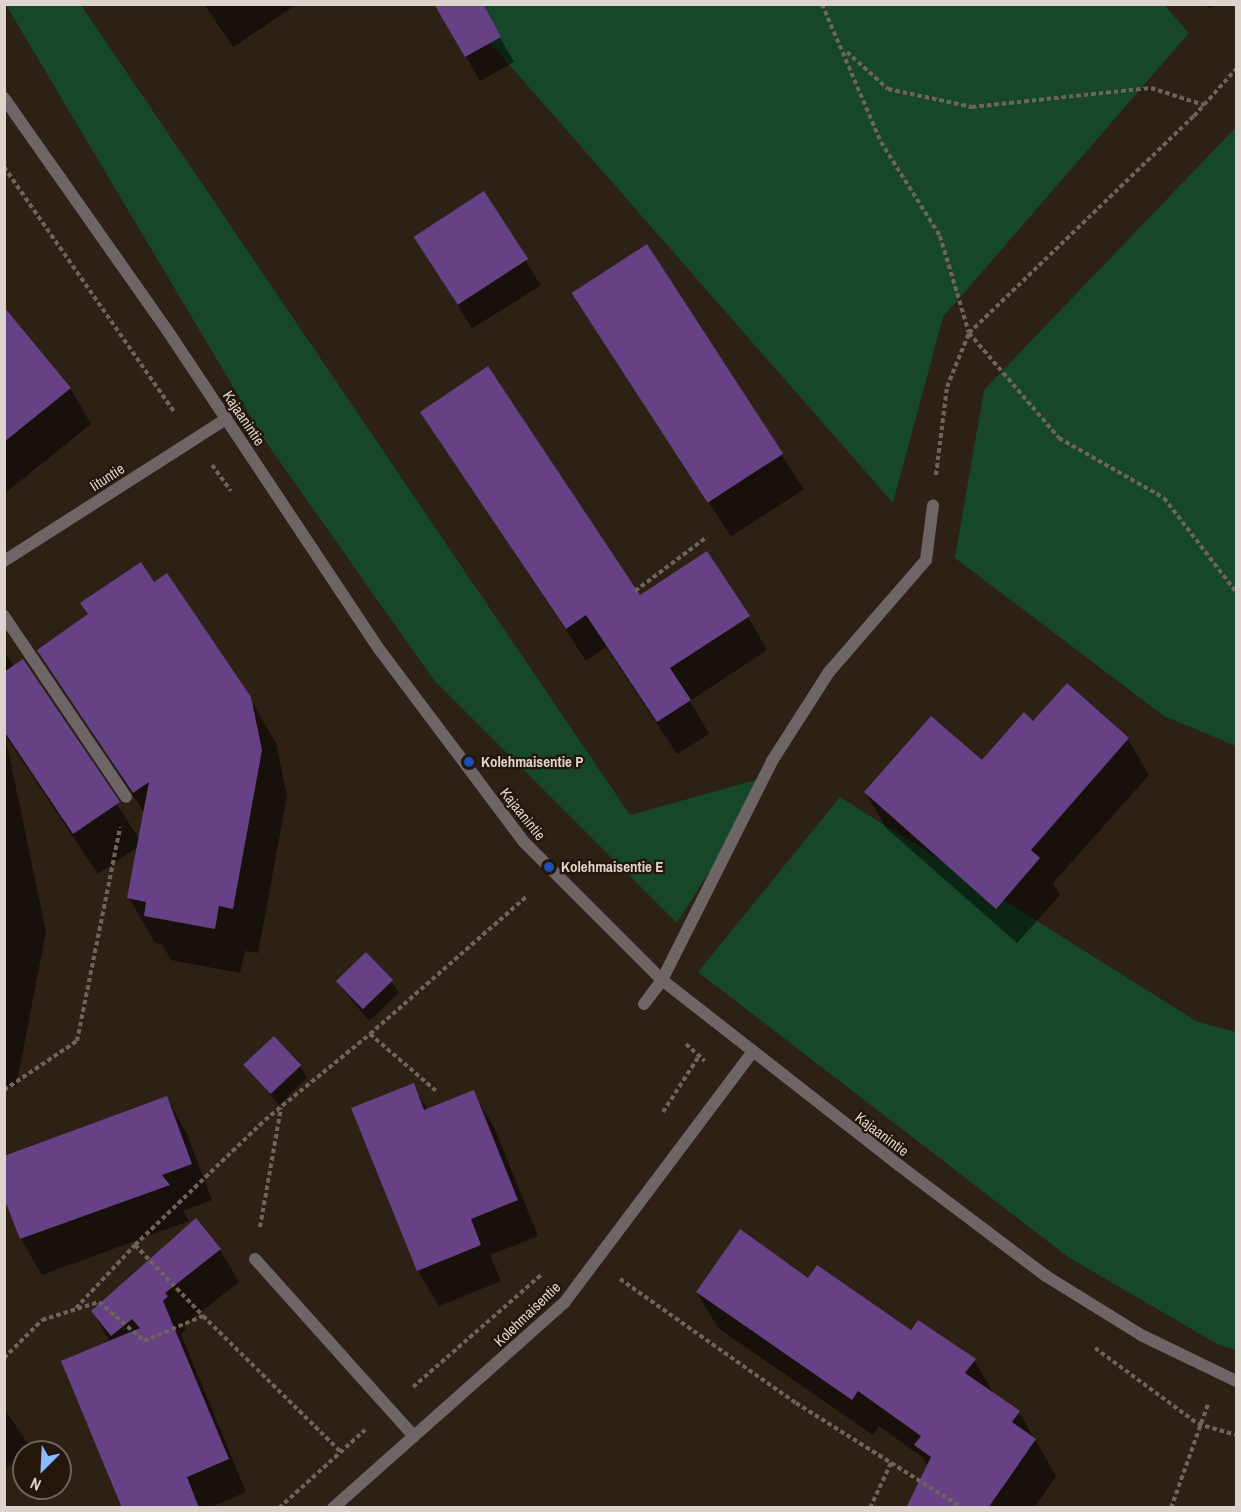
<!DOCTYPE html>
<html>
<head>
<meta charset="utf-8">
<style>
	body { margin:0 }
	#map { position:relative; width:1241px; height:1512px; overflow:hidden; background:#2d2015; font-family:"Archivo Narrow",sans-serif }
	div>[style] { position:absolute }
	.green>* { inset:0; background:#164729 }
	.shadow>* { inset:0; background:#0007; transform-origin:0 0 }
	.building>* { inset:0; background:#664185; transform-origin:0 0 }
	.path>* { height:4px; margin-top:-2px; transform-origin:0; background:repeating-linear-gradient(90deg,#6f645a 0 4.5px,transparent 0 7.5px) }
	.service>* { height:12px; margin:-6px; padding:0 6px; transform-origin:6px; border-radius:6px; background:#6e6566 }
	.minor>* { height:12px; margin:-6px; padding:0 6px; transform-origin:6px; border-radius:6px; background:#6e6566 }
	.tertiary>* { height:12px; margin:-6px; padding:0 6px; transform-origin:6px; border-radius:6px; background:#6e6566 }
	.dots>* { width:16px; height:16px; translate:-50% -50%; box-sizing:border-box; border:3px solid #23170c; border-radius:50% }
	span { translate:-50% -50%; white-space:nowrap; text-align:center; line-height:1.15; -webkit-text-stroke:4.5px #23170c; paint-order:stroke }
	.street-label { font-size:15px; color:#ddd4cd }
	.poi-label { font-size:15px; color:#ddd4cd; font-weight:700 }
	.left { translate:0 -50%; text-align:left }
	.frame { position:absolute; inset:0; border:6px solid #ddd4cd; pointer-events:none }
	.north { position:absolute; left:12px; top:1440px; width:60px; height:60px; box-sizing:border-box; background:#23170c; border:2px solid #6d6359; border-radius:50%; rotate:204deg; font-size:16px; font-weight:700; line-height:24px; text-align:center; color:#ddd4cd }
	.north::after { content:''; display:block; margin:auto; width:21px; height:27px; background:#88bafc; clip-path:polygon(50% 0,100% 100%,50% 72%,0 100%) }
</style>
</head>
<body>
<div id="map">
	<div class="green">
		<div style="clip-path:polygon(1163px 4px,1189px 33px,943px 317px,893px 503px,457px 5px)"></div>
		<div style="clip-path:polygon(6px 5px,81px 5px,630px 815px,770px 776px,677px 923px,433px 679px,266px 442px)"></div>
		<div style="clip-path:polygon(1236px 127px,1236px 746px,1164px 716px,955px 558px,984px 390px)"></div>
		<div style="clip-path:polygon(840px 797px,1196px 1021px,1236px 1032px,1236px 1350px,1219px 1345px,1068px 1257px,698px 972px)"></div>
	</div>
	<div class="shadow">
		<div style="clip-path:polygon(204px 4px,297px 4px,233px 47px)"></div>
		<div style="clip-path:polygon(436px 4px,481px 4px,514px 62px,480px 81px)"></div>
		<div style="clip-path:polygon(1205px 4px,1214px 4px,1209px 9px)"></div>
		<div style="left:483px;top:193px;width:109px;height:81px;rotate:58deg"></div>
		<div style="left:646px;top:246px;width:290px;height:87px;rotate:57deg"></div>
		<div style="clip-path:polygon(4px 336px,70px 388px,91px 424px,4px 494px)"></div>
		<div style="clip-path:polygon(422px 412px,640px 597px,748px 617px,767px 650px,690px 701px,709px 734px,677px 754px,606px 647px,586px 661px)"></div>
		<div style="clip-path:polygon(154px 584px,250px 698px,276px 743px,287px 796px,258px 953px,245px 951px,240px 973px,171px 960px,162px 944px,155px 943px,129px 898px,139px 846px,98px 874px,5px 735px,46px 932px,16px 1087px,4px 1085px,4px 651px,15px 667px,23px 661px,140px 840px,145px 814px,39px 650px)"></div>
		<div style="clip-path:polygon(1033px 723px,1128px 739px,1149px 775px,1053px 883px,1060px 895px,1017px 943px,886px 828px,866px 793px,982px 762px)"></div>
		<div style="clip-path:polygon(336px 981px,391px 981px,399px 993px,369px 1021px)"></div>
		<div style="clip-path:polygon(245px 1065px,300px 1066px,307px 1078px,279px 1105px)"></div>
		<div style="clip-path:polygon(413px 1085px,428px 1110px,473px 1092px,494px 1127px,538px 1236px,490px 1255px,501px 1281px,439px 1306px,418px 1271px,353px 1109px)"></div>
		<div style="clip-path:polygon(167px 1098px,187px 1134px,212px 1200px,183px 1211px,189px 1221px,42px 1275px,21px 1239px,4px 1194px)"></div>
		<div style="clip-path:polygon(220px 1250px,239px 1282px,183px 1326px,186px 1330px,181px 1334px,246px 1492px,209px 1508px,124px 1508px,110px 1342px,93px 1312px)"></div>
		<div style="clip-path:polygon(808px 1280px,974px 1360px,995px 1396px,1019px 1412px,1056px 1476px,1034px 1508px,907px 1508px,928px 1466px,922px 1457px,879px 1426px,873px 1435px,718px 1328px,697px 1293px)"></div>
		<div style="clip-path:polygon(4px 1408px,30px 1447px,4px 1471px)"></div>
	</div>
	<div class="building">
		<div style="clip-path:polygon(434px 4px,483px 4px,501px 37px,465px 57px)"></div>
		<div style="left:484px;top:191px;width:81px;height:84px;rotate:57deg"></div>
		<div style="left:647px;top:244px;width:250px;height:90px;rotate:57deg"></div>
		<div style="clip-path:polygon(4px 307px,71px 388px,4px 442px)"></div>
		<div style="clip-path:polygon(488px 366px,640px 595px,707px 551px,750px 616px,670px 668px,691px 700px,657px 722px,586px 615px,566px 629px,420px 412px)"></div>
		<div style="clip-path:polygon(141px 562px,154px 582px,167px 573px,251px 697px,262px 750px,233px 909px,219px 906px,215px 929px,144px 916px,146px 902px,127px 898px,149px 782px,133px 793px,37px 650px,88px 614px,80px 603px)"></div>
		<div style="clip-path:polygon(23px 659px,120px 802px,73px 834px,4px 731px,4px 672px)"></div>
		<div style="clip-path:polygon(1067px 683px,1129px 738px,1031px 850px,1040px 858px,996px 909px,864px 792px,931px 716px,982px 760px,1024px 712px,1033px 721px)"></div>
		<div style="left:366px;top:952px;width:39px;height:42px;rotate:46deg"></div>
		<div style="left:274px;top:1036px;width:40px;height:42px;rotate:47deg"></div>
		<div style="clip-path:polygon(414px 1083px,424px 1110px,474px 1090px,518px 1200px,471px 1219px,481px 1245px,417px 1271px,351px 1108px)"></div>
		<div style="clip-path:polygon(167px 1096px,192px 1164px,162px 1175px,170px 1185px,20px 1239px,4px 1198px,4px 1156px)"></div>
		<div style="clip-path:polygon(196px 1218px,221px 1249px,165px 1293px,168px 1296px,163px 1301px,229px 1459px,187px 1477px,199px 1508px,122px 1508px,61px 1361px,140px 1328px,132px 1319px,111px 1336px,91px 1311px)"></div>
		<div style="clip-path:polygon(740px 1229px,808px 1278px,817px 1265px,911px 1330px,918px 1320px,976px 1359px,965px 1373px,1020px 1411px,1012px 1422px,1036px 1439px,988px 1508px,906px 1508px,931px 1457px,914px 1445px,921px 1436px,858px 1391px,852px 1400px,696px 1292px)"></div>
	</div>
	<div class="path">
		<div style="left:822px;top:4px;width:150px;rotate:66.9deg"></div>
		<div style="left:881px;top:142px;width:111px;rotate:57.9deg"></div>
		<div style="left:940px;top:236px;width:101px;rotate:73.4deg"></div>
		<div style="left:969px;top:333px;width:138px;rotate:49.4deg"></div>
		<div style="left:1059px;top:438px;width:121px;rotate:29.7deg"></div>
		<div style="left:1164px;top:498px;width:118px;rotate:52.5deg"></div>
		<div style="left:847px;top:52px;width:55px;rotate:42.1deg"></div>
		<div style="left:888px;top:89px;width:86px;rotate:12.1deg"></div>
		<div style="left:972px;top:107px;width:180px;rotate:-6.1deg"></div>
		<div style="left:1151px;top:88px;width:56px;rotate:17.8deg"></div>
		<div style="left:4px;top:167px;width:300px;rotate:55.2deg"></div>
		<div style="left:212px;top:465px;width:32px;rotate:54deg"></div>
		<div style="left:936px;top:475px;width:89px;rotate:-82.9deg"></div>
		<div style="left:947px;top:387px;width:58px;rotate:-67.8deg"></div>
		<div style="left:969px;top:333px;width:313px;rotate:-44deg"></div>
		<div style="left:1194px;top:116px;width:63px;rotate:-48.2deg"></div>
		<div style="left:635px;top:591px;width:90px;rotate:-36.9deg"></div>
		<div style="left:370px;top:1034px;width:210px;rotate:-41.3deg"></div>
		<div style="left:686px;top:1044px;width:25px;rotate:42deg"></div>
		<div style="left:4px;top:1090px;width:88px;rotate:-33.9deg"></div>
		<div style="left:77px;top:1041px;width:218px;rotate:-78.6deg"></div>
		<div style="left:663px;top:1112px;width:67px;rotate:-57.3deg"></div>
		<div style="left:260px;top:1227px;width:121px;rotate:-80deg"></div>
		<div style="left:135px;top:1245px;width:180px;rotate:-43.9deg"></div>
		<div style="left:265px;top:1120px;width:136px;rotate:-39.3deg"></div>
		<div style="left:370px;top:1034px;width:87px;rotate:40.8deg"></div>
		<div style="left:620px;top:1279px;width:215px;rotate:35.2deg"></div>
		<div style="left:796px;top:1403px;width:197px;rotate:32.2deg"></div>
		<div style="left:76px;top:1308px;width:86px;rotate:-46.9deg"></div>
		<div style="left:135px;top:1245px;width:98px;rotate:46.2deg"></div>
		<div style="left:1095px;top:1348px;width:128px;rotate:36.4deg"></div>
		<div style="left:1198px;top:1424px;width:40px;rotate:16deg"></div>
		<div style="left:4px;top:1358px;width:54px;rotate:-45deg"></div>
		<div style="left:42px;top:1320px;width:60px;rotate:-17.5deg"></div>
		<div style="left:99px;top:1302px;width:60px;rotate:40.9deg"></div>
		<div style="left:144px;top:1341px;width:64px;rotate:-23deg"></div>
		<div style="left:203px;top:1316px;width:194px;rotate:44.6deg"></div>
		<div style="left:413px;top:1387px;width:170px;rotate:-41.2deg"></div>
		<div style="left:279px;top:1508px;width:116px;rotate:-42.2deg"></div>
		<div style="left:870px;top:1508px;width:50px;rotate:-65deg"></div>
		<div style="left:1171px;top:1508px;width:110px;rotate:-70.4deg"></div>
	</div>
	<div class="service">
		<div style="left:4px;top:616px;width:218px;rotate:56deg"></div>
		<div style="left:644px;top:1004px;width:30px;rotate:-53deg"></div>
		<div style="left:662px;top:980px;width:245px;rotate:-63.3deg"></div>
		<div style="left:772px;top:761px;width:106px;rotate:-57.4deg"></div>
		<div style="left:829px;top:672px;width:148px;rotate:-49.1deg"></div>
		<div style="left:926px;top:560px;width:55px;rotate:-82.7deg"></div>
		<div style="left:255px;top:1259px;width:238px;rotate:48.1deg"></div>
	</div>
	<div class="minor">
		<div style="left:4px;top:561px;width:264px;rotate:-32.6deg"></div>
		<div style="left:333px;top:1508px;width:309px;rotate:-41.6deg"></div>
		<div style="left:564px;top:1303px;width:311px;rotate:-53.1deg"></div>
	</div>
	<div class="tertiary">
		<div style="left:4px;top:98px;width:284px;rotate:54.9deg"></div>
		<div style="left:167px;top:330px;width:383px;rotate:56.4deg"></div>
		<div style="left:379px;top:649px;width:240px;rotate:53.1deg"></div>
		<div style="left:523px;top:841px;width:197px;rotate:45deg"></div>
		<div style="left:662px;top:980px;width:302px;rotate:38deg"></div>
		<div style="left:900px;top:1166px;width:183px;rotate:37deg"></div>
		<div style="left:1046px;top:1276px;width:112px;rotate:31.8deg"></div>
		<div style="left:1141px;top:1335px;width:106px;rotate:25.8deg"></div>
	</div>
	<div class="dots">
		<div style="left:469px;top:762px;background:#1a4fb4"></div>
		<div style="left:549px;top:867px;background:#1a4fb4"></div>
	</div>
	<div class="street-label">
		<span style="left:244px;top:418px;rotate:56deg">Kajaanintie</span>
		<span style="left:107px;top:477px;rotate:-33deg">Iituntie</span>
		<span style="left:523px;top:814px;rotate:51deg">Kajaanintie</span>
		<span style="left:882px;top:1134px;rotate:37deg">Kajaanintie</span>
		<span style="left:527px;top:1314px;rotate:-44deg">Kolehmaisentie</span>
	</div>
	<div class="poi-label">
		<span class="left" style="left:481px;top:762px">Kolehmaisentie P</span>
		<span class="left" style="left:561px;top:867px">Kolehmaisentie E</span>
	</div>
	<div class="frame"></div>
	<div class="north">N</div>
</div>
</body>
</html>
